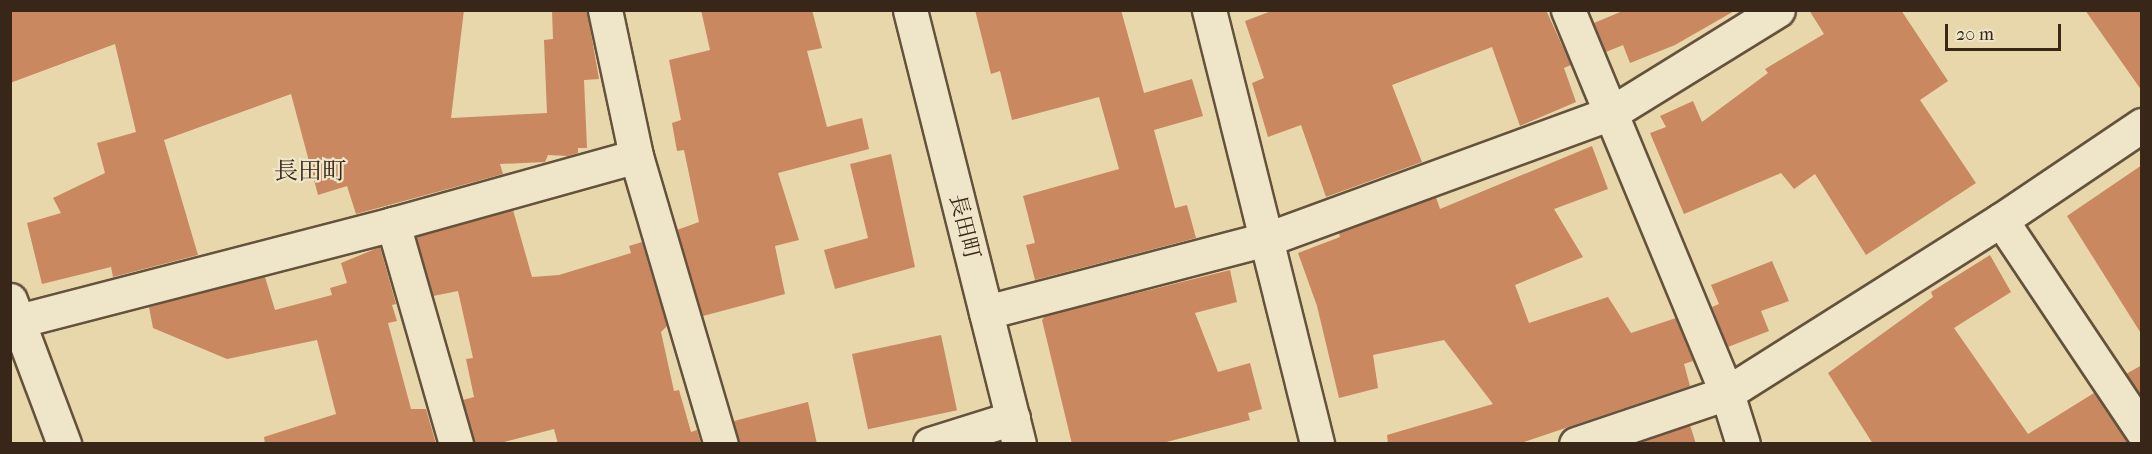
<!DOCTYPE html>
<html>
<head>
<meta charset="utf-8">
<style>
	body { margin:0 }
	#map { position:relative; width:2152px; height:454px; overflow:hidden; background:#e7d7aa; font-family:"IM FELL French Canon","Noto Serif JP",serif }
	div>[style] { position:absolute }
	.building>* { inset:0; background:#ca8860; transform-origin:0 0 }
	.roads { filter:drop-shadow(2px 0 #64523c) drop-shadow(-2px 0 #64523c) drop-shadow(0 2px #64523c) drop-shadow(0 -2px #64523c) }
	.street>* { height:33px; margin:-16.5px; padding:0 16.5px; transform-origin:16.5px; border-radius:16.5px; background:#efe5c8 }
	span { translate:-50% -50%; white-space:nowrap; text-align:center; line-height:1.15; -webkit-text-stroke:4.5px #efe5c8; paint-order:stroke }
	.street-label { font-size:22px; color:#382618 }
	.neighbourhood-label { font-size:24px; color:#382618 }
	.frame { position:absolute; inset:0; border:12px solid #382618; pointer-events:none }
	.scale { position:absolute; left:1945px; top:24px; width:116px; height:27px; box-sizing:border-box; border:3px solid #382618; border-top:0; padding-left:8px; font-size:18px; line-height:21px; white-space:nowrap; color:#382618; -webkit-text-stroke:4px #efe5c8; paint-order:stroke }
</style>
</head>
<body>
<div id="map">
	<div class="building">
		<div style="clip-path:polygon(10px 10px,464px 10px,451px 118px,547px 113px,544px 40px,553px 39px,552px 10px,587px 10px,599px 79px,584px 80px,587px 148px,578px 148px,578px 153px,568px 156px,548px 155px,545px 162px,500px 164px,503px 174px,356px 214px,347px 186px,318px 195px,291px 94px,164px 140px,198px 255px,113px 277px,111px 267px,42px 284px,27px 223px,61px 213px,53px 198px,105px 173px,97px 143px,136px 132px,115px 44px,10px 83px)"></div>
		<div style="clip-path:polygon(701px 10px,812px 10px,822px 48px,807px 51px,827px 127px,862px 118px,869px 149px,778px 173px,799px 240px,775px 246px,785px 294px,703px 316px,677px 230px,699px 222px,684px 150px,677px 151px,672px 123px,681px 120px,669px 60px,710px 50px)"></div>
		<div style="clip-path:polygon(975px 10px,1121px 10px,1144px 93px,1192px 79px,1203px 116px,1154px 130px,1175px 208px,1187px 205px,1196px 238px,1035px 280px,1026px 245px,1035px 243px,1023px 196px,1119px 169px,1099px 97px,1012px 120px,1000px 71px,991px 74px)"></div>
		<div style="clip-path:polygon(1274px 10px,1546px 10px,1571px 65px,1564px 68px,1576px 102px,1520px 126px,1492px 47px,1392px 85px,1422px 162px,1326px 197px,1301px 125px,1268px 137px,1252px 83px,1264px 78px,1245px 21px)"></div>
		<div style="clip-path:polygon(1625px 10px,1736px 10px,1675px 45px,1630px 63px,1623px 45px,1606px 52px,1594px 23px)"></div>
		<div style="clip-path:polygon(1809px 10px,1901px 10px,1948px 81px,1920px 100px,1976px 183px,1866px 255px,1815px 174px,1794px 189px,1781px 173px,1684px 214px,1650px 133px,1666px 127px,1660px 116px,1693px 101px,1702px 122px,1768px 73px,1765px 69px,1824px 34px)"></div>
		<div style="clip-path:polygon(2085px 10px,2142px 10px,2142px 91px)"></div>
		<div style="clip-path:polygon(1592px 146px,1608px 189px,1554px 209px,1583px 257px,1515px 285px,1529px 323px,1608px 297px,1631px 333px,1676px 318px,1693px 361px,1684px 364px,1690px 386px,1518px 444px,1388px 444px,1387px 435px,1493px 404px,1444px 340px,1373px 355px,1378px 388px,1339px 398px,1317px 306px,1298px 253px,1340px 237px,1339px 233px,1436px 197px,1440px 209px)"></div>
		<div style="clip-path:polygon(891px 154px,915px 267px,835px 289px,824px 250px,868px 238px,850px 164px)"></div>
		<div style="clip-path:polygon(2142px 165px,2142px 335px,2067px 216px)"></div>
		<div style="clip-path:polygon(513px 210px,532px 277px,559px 275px,631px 253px,629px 246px,642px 242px,667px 326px,661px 332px,674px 391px,679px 390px,691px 432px,697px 430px,701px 444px,558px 444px,554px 429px,496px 444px,474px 444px,463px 400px,474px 397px,466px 359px,473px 358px,458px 291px,433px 296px,416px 237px)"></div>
		<div style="clip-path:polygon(380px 247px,396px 304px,392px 305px,397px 321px,388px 323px,411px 409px,426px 409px,436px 444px,265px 444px,264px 437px,336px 414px,317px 340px,227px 359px,153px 328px,149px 307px,265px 277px,275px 310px,332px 295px,330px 288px,347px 283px,341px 263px)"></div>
		<div style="clip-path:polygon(1990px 255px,2011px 292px,1954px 328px,2028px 434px,2094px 393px,2129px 444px,1873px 444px,1828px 373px,1933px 297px,1931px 292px)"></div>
		<div style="clip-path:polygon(1772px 261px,1789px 301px,1761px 311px,1769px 331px,1728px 347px,1712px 307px,1719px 304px,1711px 285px)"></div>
		<div style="clip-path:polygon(1230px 270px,1237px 302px,1195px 313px,1218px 372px,1250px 363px,1262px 409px,1248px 413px,1250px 420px,1159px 444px,1072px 444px,1042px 320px,1045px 316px)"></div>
		<div style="left:941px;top:335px;width:77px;height:91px;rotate:78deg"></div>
		<div style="clip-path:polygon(2142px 365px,2142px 397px,2126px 374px)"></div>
		<div style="clip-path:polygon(808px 402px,817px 444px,739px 444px,734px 421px)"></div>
		<div style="clip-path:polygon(1690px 425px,1696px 444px,1636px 444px)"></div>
	</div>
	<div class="roads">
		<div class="street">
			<div style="left:605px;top:10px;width:149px;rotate:78deg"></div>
			<div style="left:636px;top:156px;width:300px;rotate:73.6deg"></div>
			<div style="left:910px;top:10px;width:447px;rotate:75.9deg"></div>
			<div style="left:1209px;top:10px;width:447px;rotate:76deg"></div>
			<div style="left:1568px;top:10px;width:415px;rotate:67.5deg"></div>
			<div style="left:1727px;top:393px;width:53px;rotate:72.6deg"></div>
			<div style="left:2001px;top:220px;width:254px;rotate:56.2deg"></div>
			<div style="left:393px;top:224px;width:229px;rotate:74deg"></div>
			<div style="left:10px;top:300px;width:154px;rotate:69.4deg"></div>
			<div style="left:986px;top:312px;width:290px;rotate:-14.6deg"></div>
			<div style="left:1267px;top:239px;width:366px;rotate:-20.1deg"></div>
			<div style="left:1611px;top:113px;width:196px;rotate:-31.7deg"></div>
			<div style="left:18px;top:321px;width:387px;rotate:-14.5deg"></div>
			<div style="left:393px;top:224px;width:252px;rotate:-15.6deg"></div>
			<div style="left:930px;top:444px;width:87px;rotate:-17.4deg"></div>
			<div style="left:1576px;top:444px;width:159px;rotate:-18.7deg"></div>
			<div style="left:1727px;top:393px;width:324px;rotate:-32.3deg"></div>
			<div style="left:2001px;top:220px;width:170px;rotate:-34deg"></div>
		</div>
	</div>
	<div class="street-label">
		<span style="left:964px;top:227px;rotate:76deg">長田町</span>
	</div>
	<div class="neighbourhood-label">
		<span style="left:310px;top:172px">長田町</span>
	</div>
	<div class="frame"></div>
	<div class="scale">20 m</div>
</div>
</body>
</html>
